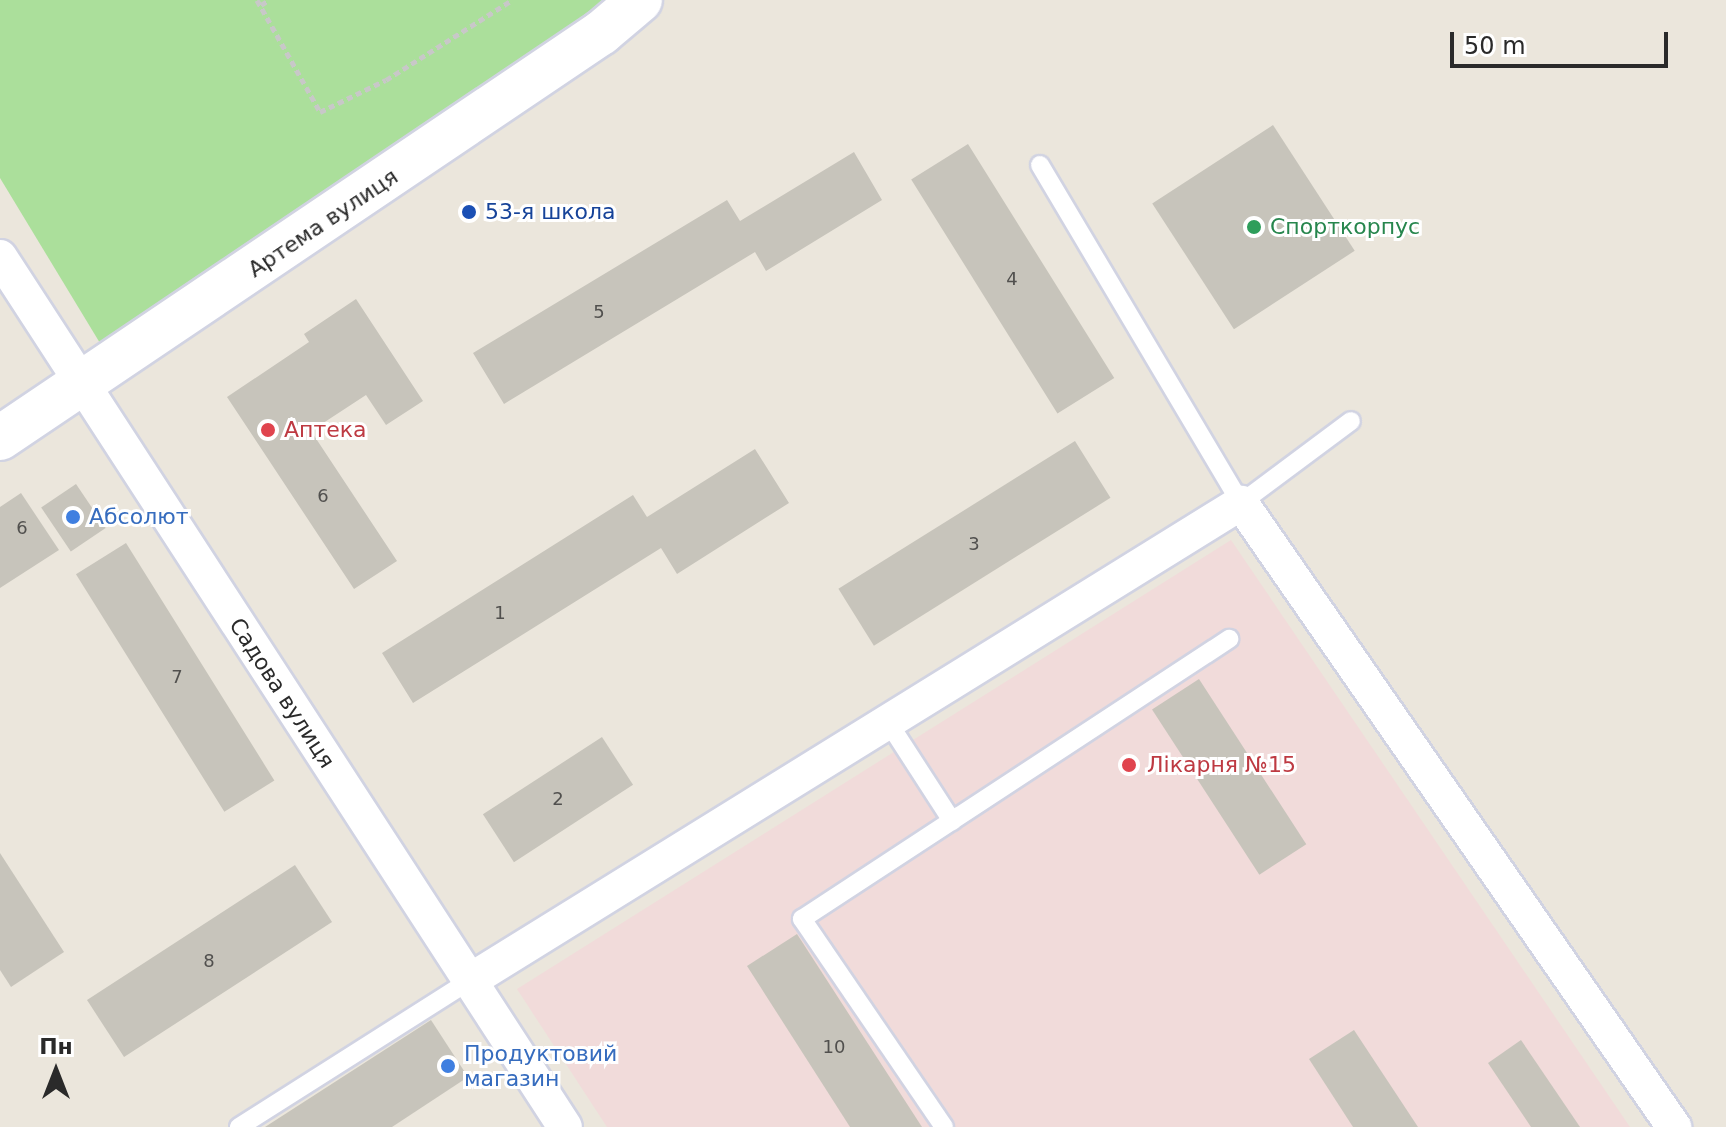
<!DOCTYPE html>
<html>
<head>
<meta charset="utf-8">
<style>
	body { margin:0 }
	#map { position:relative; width:1726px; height:1127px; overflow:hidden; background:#ebe6dc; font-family:"DejaVu Sans",sans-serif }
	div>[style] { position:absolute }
	.medical>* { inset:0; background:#f1dbda }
	.green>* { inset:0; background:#abdf9b }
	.building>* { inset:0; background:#c7c4bb; transform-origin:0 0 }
	.path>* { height:5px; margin-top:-2.5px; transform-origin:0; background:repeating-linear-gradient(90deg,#c8c8c8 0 6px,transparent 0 10px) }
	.roads { filter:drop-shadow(2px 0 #d1d3e2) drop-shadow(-2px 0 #d1d3e2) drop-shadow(0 2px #d1d3e2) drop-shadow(0 -2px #d1d3e2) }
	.service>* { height:18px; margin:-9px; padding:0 9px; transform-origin:9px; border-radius:9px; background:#fff }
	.minor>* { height:34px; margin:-17px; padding:0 17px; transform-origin:17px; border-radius:17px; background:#fff }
	.tertiary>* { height:44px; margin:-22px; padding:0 22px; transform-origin:22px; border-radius:22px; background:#fff }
	.dots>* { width:22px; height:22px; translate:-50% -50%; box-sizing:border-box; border:4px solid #fff; border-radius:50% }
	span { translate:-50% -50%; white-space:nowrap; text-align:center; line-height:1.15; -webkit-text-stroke:6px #fff; paint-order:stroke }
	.number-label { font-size:18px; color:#51504e }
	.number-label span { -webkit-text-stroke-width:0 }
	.transit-label { font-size:22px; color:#164399 }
	.left { translate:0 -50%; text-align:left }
	.street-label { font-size:22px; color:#2a2a2a }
	.leisure-label { font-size:22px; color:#27864d }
	.health-label { font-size:22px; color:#be3a42 }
	.shop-label { font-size:22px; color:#366cbe }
	.north { position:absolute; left:16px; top:1031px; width:80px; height:80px; -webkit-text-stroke:6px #fff; paint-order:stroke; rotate:0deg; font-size:22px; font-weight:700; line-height:32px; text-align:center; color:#2a2a2a }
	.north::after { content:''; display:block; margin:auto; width:28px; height:36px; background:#2a2a2a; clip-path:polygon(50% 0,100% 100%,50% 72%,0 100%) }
	.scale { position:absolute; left:1450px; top:32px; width:218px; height:36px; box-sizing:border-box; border:4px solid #2a2a2a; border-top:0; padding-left:10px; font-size:24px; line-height:28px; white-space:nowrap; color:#2a2a2a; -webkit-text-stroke:6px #fff; paint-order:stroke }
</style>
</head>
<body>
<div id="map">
	<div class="medical">
		<div style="clip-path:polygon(1231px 540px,1630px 1127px,607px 1127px,517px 989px)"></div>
	</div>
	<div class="green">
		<div style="clip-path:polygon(0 0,614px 0,106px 353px,0 178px)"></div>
	</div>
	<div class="building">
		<div style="left:1273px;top:125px;width:150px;height:144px;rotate:57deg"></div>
		<div style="left:968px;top:144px;width:276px;height:67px;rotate:58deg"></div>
		<div style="clip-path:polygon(854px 152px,882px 200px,766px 271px,755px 252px,504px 404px,473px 353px,727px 200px,740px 221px)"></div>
		<div style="clip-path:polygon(356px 299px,423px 401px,386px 425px,366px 395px,311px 431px,397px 561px,354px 589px,227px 397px,309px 342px,304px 334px)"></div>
		<div style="left:1075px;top:441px;width:67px;height:279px;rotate:58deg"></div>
		<div style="clip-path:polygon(755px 449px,789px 503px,677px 574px,661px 548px,413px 703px,382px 653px,633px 495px,647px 517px)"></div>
		<div style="left:76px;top:484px;width:53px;height:42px;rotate:56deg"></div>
		<div style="clip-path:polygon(21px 493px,59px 550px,0 588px,0 507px)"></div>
		<div style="left:126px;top:543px;width:280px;height:59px;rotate:58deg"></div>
		<div style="left:1199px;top:679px;width:197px;height:56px;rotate:57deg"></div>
		<div style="left:602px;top:737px;width:57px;height:142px;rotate:57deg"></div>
		<div style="clip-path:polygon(0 853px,64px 952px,11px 987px,0 970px)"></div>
		<div style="left:295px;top:865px;width:68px;height:248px;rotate:57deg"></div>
		<div style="clip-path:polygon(797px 934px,922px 1127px,850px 1127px,747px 966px)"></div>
		<div style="clip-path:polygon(431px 1020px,468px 1077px,392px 1127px,265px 1127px)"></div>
		<div style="clip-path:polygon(1354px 1030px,1418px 1127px,1353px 1127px,1309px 1059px)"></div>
		<div style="clip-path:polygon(1521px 1040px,1580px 1127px,1531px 1127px,1488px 1063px)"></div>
	</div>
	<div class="path">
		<div style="left:257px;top:0;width:129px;rotate:60.6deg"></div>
		<div style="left:320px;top:112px;width:73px;rotate:-25.9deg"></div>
		<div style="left:386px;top:80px;width:149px;rotate:-32.4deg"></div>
		<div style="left:261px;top:5px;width:9px;rotate:-32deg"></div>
	</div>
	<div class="roads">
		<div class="service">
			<div style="left:1040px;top:165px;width:393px;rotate:59.3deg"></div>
			<div style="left:1241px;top:503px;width:137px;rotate:-36.7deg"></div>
			<div style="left:888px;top:722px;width:118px;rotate:57.1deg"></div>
			<div style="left:239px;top:1127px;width:275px;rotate:-32.4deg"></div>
			<div style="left:944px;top:1127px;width:252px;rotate:-124.3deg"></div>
			<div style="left:802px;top:919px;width:511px;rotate:-33.25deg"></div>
		</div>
		<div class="minor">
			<div style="left:0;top:257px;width:1037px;rotate:57deg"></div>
			<div style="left:471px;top:980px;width:906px;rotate:-31.78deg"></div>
			<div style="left:1241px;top:503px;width:760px;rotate:55.24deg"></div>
		</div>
		<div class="tertiary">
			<div style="left:0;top:438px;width:725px;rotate:-33.98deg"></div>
			<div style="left:601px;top:33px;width:51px;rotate:-40.2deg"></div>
		</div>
	</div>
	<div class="dots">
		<div style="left:469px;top:212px;background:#1a4fb4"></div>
		<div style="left:1254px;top:227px;background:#2e9e5b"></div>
		<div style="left:268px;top:430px;background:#e0444e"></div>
		<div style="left:73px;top:517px;background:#3f7fe0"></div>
		<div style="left:1129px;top:765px;background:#e0444e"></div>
		<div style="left:448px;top:1066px;background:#3f7fe0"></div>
	</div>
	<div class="number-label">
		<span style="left:1012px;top:279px">4</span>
		<span style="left:599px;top:312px">5</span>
		<span style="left:323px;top:496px">6</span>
		<span style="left:22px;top:528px">6</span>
		<span style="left:974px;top:544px">3</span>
		<span style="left:500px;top:613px">1</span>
		<span style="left:177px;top:677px">7</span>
		<span style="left:558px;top:799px">2</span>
		<span style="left:209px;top:961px">8</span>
		<span style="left:834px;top:1047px">10</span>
	</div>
	<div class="transit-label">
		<span class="left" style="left:485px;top:212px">53-я школа</span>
	</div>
	<div class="street-label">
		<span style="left:323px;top:223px;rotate:-34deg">Артема вулиця</span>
		<span style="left:282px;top:693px;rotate:57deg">Садова вулиця</span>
	</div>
	<div class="leisure-label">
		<span class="left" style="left:1270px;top:227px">Спорткорпус</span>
	</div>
	<div class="health-label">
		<span class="left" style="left:284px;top:430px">Аптека</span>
		<span class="left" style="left:1147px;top:765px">Лікарня №15</span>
	</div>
	<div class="shop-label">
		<span class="left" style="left:89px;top:517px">Абсолют</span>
		<span class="left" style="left:464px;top:1066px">Продуктовий<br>магазин</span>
	</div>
	<div class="north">Пн</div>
	<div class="scale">50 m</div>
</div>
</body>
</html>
